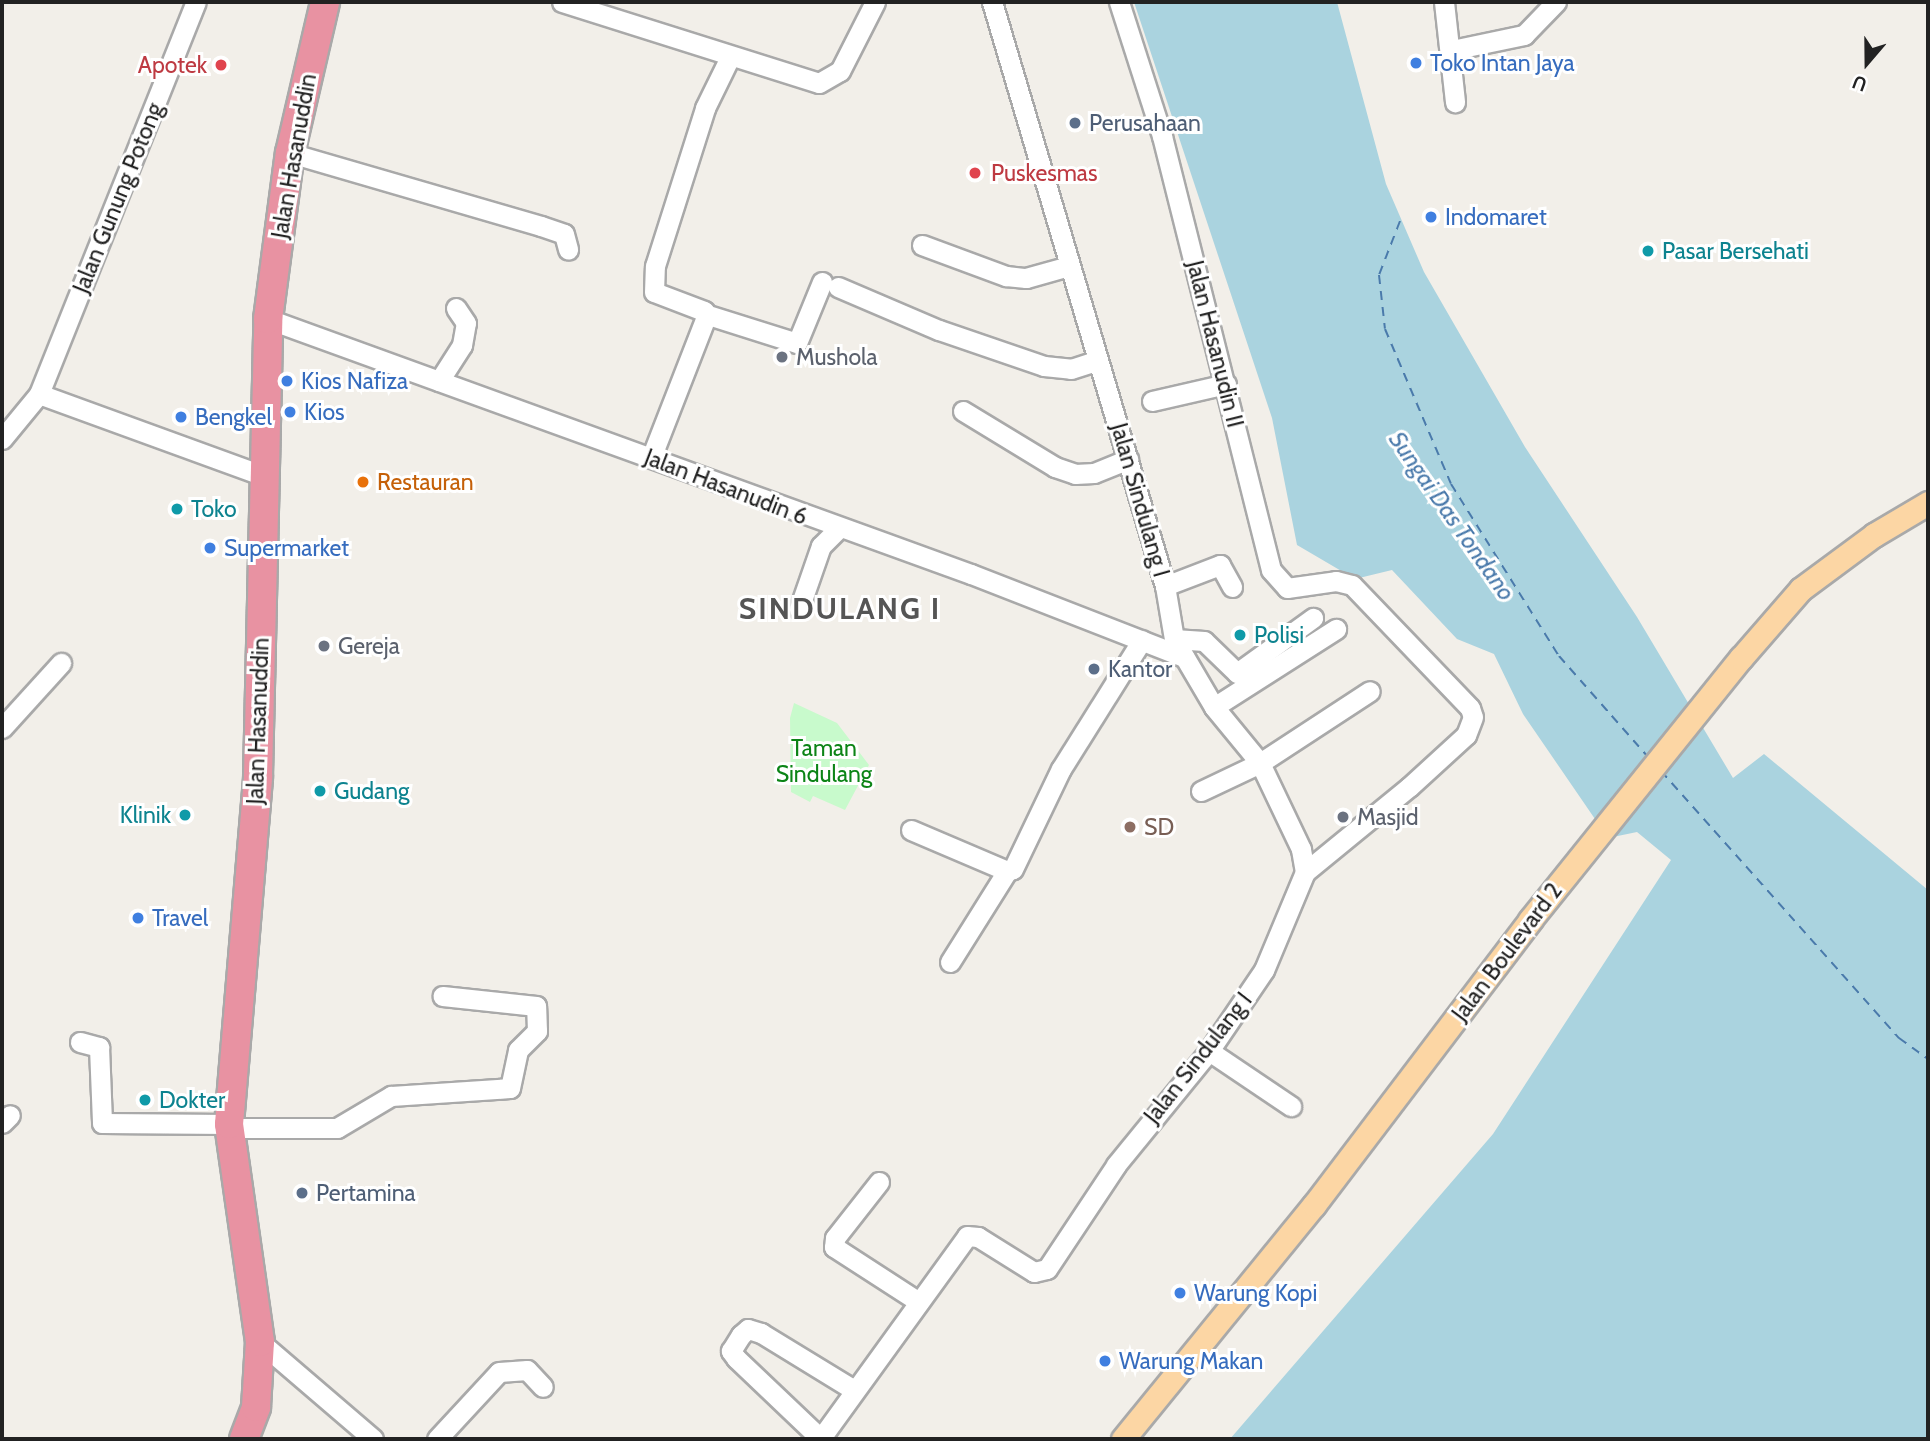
<!DOCTYPE html>
<html>
<head>
<meta charset="utf-8">
<style>
	body { margin:0 }
	#map { position:relative; width:1930px; height:1441px; overflow:hidden; background:#f2efe9; font-family:Cabin,sans-serif }
	div>[style] { position:absolute }
	.park>* { inset:0; background:#c8facc }
	.water>* { inset:0; background:#aad3df }
	.ferry>* { height:2px; margin-top:-1px; transform-origin:0; background:repeating-linear-gradient(90deg,#4a7aab 0 9px,transparent 0 16px) }
	.roads { filter:drop-shadow(2px 0 #a9a9a9) drop-shadow(-2px 0 #a9a9a9) drop-shadow(0 2px #a9a9a9) drop-shadow(0 -2px #a9a9a9) }
	.minor>* { height:19px; margin:-9.5px; padding:0 9.5px; transform-origin:9.5px; border-radius:9.5px; background:#fff }
	.major>* { height:23px; margin:-11.5px; padding:0 11.5px; transform-origin:11.5px; border-radius:11.5px; background:#fcd6a4 }
	.highway>* { height:28px; margin:-14px; padding:0 14px; transform-origin:14px; border-radius:14px; background:#e892a2 }
	.dots>* { width:19px; height:19px; translate:-50% -50%; box-sizing:border-box; border:4px solid #fff; border-radius:50% }
	span { translate:-50% -50%; white-space:nowrap; text-align:center; line-height:1.15; -webkit-text-stroke:6px #fff; paint-order:stroke }
	.shop-label { font-size:23px; color:#366cbe }
	.left { translate:0 -50%; text-align:left }
	.health-label { font-size:23px; color:#be3a42 }
	.right { translate:-100% -50%; text-align:right }
	.service-label { font-size:23px; color:#4e5e75 }
	.street-label { font-size:23px; color:#222 }
	.culture-label { font-size:23px; color:#0d838f }
	.worship-label { font-size:23px; color:#5b616d }
	.food-label { font-size:23px; color:#c56008 }
	.park-label { font-size:23px; color:#0c8416 }
	.education-label { font-size:23px; color:#785e54 }
	.water-label { font-size:24px; color:#4a7aab; font-style:italic }
	.district-label { font-size:30px; color:#555; font-weight:700; letter-spacing:2px }
	.frame { position:absolute; inset:0; border:4px solid #222; pointer-events:none }
	.north { position:absolute; left:1832px; top:28px; width:70px; height:70px; -webkit-text-stroke:5px #fff; paint-order:stroke; rotate:200deg; font-size:19px; font-weight:700; line-height:28px; text-align:center; color:#222 }
	.north::after { content:''; display:block; margin:auto; width:24px; height:32px; background:#222; clip-path:polygon(50% 0,100% 100%,50% 72%,0 100%) }
</style>
</head>
<body>
<div id="map">
	<div class="park">
		<div style="clip-path:polygon(794px 703px,837px 723px,869px 765px,845px 810px,813px 796px,810px 802px,791px 792px,790px 718px)"></div>
	</div>
	<div class="water">
		<div style="clip-path:polygon(1134px 2px,1337px 2px,1386px 184px,1424px 272px,1525px 447px,1637px 617px,1733px 778px,1764px 754px,1928px 890px,1928px 1439px,1230px 1439px,1493px 1134px,1671px 860px,1637px 832px,1608px 838px,1523px 714px,1494px 654px,1457px 639px,1392px 570px,1355px 579px,1297px 545px,1272px 418px)"></div>
	</div>
	<div class="ferry">
		<div style="left:1400px;top:221px;width:58px;rotate:111.3deg"></div>
		<div style="left:1379px;top:275px;width:54px;rotate:83.7deg"></div>
		<div style="left:1385px;top:329px;width:168px;rotate:66.9deg"></div>
		<div style="left:1451px;top:484px;width:203px;rotate:57.9deg"></div>
		<div style="left:1559px;top:656px;width:135px;rotate:48.6deg"></div>
		<div style="left:1661px;top:771px;width:358px;rotate:48.3deg"></div>
		<div style="left:1899px;top:1038px;width:36px;rotate:36deg"></div>
	</div>
	<div class="roads">
		<div class="minor">
			<div style="left:562px;top:2px;width:269px;rotate:17.5deg"></div>
			<div style="left:819px;top:83px;width:24px;rotate:-30deg"></div>
			<div style="left:840px;top:71px;width:77px;rotate:-63.1deg"></div>
			<div style="left:1119px;top:2px;width:141px;rotate:72.2deg"></div>
			<div style="left:1162px;top:136px;width:447px;rotate:75.9deg"></div>
			<div style="left:1271px;top:570px;width:24px;rotate:48deg"></div>
			<div style="left:1287px;top:588px;width:49px;rotate:-8.1deg"></div>
			<div style="left:1336px;top:581px;width:16px;rotate:14deg"></div>
			<div style="left:1352px;top:585px;width:170px;rotate:46.2deg"></div>
			<div style="left:1470px;top:708px;width:9px;rotate:72deg"></div>
			<div style="left:1473px;top:717px;width:19px;rotate:111deg"></div>
			<div style="left:1466px;top:735px;width:77px;rotate:137.6deg"></div>
			<div style="left:1409px;top:787px;width:134px;rotate:140.7deg"></div>
			<div style="left:1444px;top:2px;width:101px;rotate:83.7deg"></div>
			<div style="left:1452px;top:50px;width:74px;rotate:-11.8deg"></div>
			<div style="left:1524px;top:35px;width:46px;rotate:-45.9deg"></div>
			<div style="left:290px;top:153px;width:261px;rotate:16.2deg"></div>
			<div style="left:541px;top:226px;width:24px;rotate:19deg"></div>
			<div style="left:564px;top:234px;width:16px;rotate:75deg"></div>
			<div style="left:922px;top:245px;width:90px;rotate:20.3deg"></div>
			<div style="left:1006px;top:276px;width:20px;rotate:6deg"></div>
			<div style="left:1026px;top:278px;width:45px;rotate:-15.6deg"></div>
			<div style="left:838px;top:287px;width:110px;rotate:23.1deg"></div>
			<div style="left:939px;top:330px;width:111px;rotate:18.9deg"></div>
			<div style="left:1044px;top:366px;width:27px;rotate:6deg"></div>
			<div style="left:1071px;top:369px;width:28px;rotate:-18deg"></div>
			<div style="left:705px;top:314px;width:96px;rotate:17.5deg"></div>
			<div style="left:797px;top:343px;width:66px;rotate:-67.7deg"></div>
			<div style="left:268px;top:319px;width:748px;rotate:19.94deg"></div>
			<div style="left:971px;top:574px;width:229px;rotate:21.3deg"></div>
			<div style="left:439px;top:381px;width:43px;rotate:-57.4deg"></div>
			<div style="left:462px;top:345px;width:22px;rotate:-80deg"></div>
			<div style="left:466px;top:323px;width:18px;rotate:-124deg"></div>
			<div style="left:39px;top:394px;width:422px;rotate:-68.2deg"></div>
			<div style="left:1152px;top:401px;width:76px;rotate:-12.9deg"></div>
			<div style="left:963px;top:411px;width:108px;rotate:31.3deg"></div>
			<div style="left:1055px;top:467px;width:21px;rotate:19deg"></div>
			<div style="left:1075px;top:474px;width:19px;rotate:-3deg"></div>
			<div style="left:1094px;top:473px;width:37px;rotate:-22deg"></div>
			<div style="left:2px;top:439px;width:58px;rotate:-50.6deg"></div>
			<div style="left:39px;top:394px;width:239px;rotate:20deg"></div>
			<div style="left:651px;top:458px;width:151px;rotate:-68.7deg"></div>
			<div style="left:706px;top:317px;width:6px;rotate:-108deg"></div>
			<div style="left:704px;top:311px;width:53px;rotate:-159.2deg"></div>
			<div style="left:654px;top:292px;width:26px;rotate:-88deg"></div>
			<div style="left:655px;top:266px;width:166px;rotate:-72.4deg"></div>
			<div style="left:705px;top:108px;width:57px;rotate:-63.9deg"></div>
			<div style="left:1165px;top:586px;width:59px;rotate:-20.9deg"></div>
			<div style="left:1220px;top:565px;width:25px;rotate:61deg"></div>
			<div style="left:799px;top:609px;width:67px;rotate:-70.8deg"></div>
			<div style="left:821px;top:546px;width:24px;rotate:-45deg"></div>
			<div style="left:1174px;top:639px;width:30px;rotate:4deg"></div>
			<div style="left:1204px;top:641px;width:46px;rotate:44.1deg"></div>
			<div style="left:1237px;top:673px;width:94px;rotate:-35.9deg"></div>
			<div style="left:1214px;top:707px;width:145px;rotate:-32.6deg"></div>
			<div style="left:2px;top:728px;width:88px;rotate:-47.8deg"></div>
			<div style="left:1201px;top:791px;width:65px;rotate:-25.4deg"></div>
			<div style="left:1260px;top:763px;width:131px;rotate:-33.2deg"></div>
			<div style="left:911px;top:830px;width:104px;rotate:23.1deg"></div>
			<div style="left:1007px;top:871px;width:6px;rotate:-18deg"></div>
			<div style="left:1013px;top:869px;width:111px;rotate:-64.4deg"></div>
			<div style="left:1061px;top:769px;width:152px;rotate:-57.9deg"></div>
			<div style="left:950px;top:962px;width:107px;rotate:-57.9deg"></div>
			<div style="left:80px;top:1042px;width:20px;rotate:15deg"></div>
			<div style="left:99px;top:1047px;width:76px;rotate:87.7deg"></div>
			<div style="left:102px;top:1123px;width:127px;rotate:0.5deg"></div>
			<div style="left:1209px;top:1051px;width:99px;rotate:33.9deg"></div>
			<div style="left:2px;top:1123px;width:11px;rotate:-45deg"></div>
			<div style="left:230px;top:1128px;width:107px"></div>
			<div style="left:337px;top:1128px;width:63px;rotate:-30.7deg"></div>
			<div style="left:391px;top:1096px;width:119px;rotate:-3.8deg"></div>
			<div style="left:510px;top:1088px;width:39px;rotate:-78deg"></div>
			<div style="left:518px;top:1050px;width:27px;rotate:-45deg"></div>
			<div style="left:537px;top:1031px;width:25px;rotate:-92deg"></div>
			<div style="left:536px;top:1006px;width:94px;rotate:-173.9deg"></div>
			<div style="left:879px;top:1182px;width:71px;rotate:128.2deg"></div>
			<div style="left:835px;top:1238px;width:9px;rotate:96deg"></div>
			<div style="left:834px;top:1247px;width:101px;rotate:32.9deg"></div>
			<div style="left:260px;top:1342px;width:149px;rotate:40.6deg"></div>
			<div style="left:821px;top:1438px;width:249px;rotate:-54.1deg"></div>
			<div style="left:967px;top:1236px;width:11px;rotate:5deg"></div>
			<div style="left:978px;top:1237px;width:66px;rotate:32deg"></div>
			<div style="left:1034px;top:1272px;width:13px;rotate:-13deg"></div>
			<div style="left:1047px;top:1269px;width:125px;rotate:-56.4deg"></div>
			<div style="left:1116px;top:1165px;width:147px;rotate:-50.8deg"></div>
			<div style="left:1209px;top:1051px;width:98px;rotate:-55.8deg"></div>
			<div style="left:1264px;top:970px;width:106px;rotate:-67.3deg"></div>
			<div style="left:1305px;top:872px;width:23px;rotate:-100deg"></div>
			<div style="left:1301px;top:849px;width:95px;rotate:-115.5deg"></div>
			<div style="left:1260px;top:763px;width:72px;rotate:-129.4deg"></div>
			<div style="left:1214px;top:707px;width:79px;rotate:-120.5deg"></div>
			<div style="left:1174px;top:639px;width:54px;rotate:-99.6deg"></div>
			<div style="left:1165px;top:586px;width:609px;rotate:-106.5deg"></div>
			<div style="left:437px;top:1439px;width:91px;rotate:-47.2deg"></div>
			<div style="left:499px;top:1372px;width:28px;rotate:-4deg"></div>
			<div style="left:527px;top:1370px;width:23px;rotate:47deg"></div>
			<div style="left:821px;top:1439px;width:117px;rotate:-136.4deg"></div>
			<div style="left:736px;top:1358px;width:9px;rotate:-126deg"></div>
			<div style="left:731px;top:1351px;width:19px;rotate:-58deg"></div>
			<div style="left:741px;top:1335px;width:9px;rotate:-41deg"></div>
			<div style="left:748px;top:1329px;width:14px;rotate:17deg"></div>
			<div style="left:761px;top:1333px;width:109px;rotate:31.5deg"></div>
		</div>
		<div class="major">
			<div style="left:1123px;top:1439px;width:302px;rotate:-50.8deg"></div>
			<div style="left:1314px;top:1205px;width:358px;rotate:-52.8deg"></div>
			<div style="left:1530px;top:920px;width:336px;rotate:-51.2deg"></div>
			<div style="left:1741px;top:658px;width:91px;rotate:-49deg"></div>
			<div style="left:1801px;top:589px;width:91px;rotate:-36.5deg"></div>
			<div style="left:1874px;top:535px;width:63px;rotate:-30.7deg"></div>
		</div>
		<div class="highway">
			<div style="left:244px;top:1439px;width:34px;rotate:-69deg"></div>
			<div style="left:256px;top:1407px;width:65px;rotate:-86.5deg"></div>
			<div style="left:260px;top:1342px;width:220px;rotate:-98.1deg"></div>
			<div style="left:229px;top:1124px;width:349px;rotate:-85.2deg"></div>
			<div style="left:258px;top:776px;width:457px;rotate:-88.7deg"></div>
			<div style="left:268px;top:319px;width:167px;rotate:-82.5deg"></div>
			<div style="left:290px;top:153px;width:155px;rotate:-76.9deg"></div>
		</div>
	</div>
	<div class="dots">
		<div style="left:1416px;top:63px;background:#3f7fe0"></div>
		<div style="left:221px;top:65px;background:#e0444e"></div>
		<div style="left:1075px;top:123px;background:#5c6f8a"></div>
		<div style="left:975px;top:173px;background:#e0444e"></div>
		<div style="left:1431px;top:217px;background:#3f7fe0"></div>
		<div style="left:1648px;top:251px;background:#0f9aa8"></div>
		<div style="left:782px;top:357px;background:#6b7280"></div>
		<div style="left:287px;top:381px;background:#3f7fe0"></div>
		<div style="left:290px;top:412px;background:#3f7fe0"></div>
		<div style="left:181px;top:417px;background:#3f7fe0"></div>
		<div style="left:363px;top:482px;background:#e8710a"></div>
		<div style="left:177px;top:509px;background:#0f9aa8"></div>
		<div style="left:210px;top:548px;background:#3f7fe0"></div>
		<div style="left:1240px;top:635px;background:#0f9aa8"></div>
		<div style="left:324px;top:646px;background:#6b7280"></div>
		<div style="left:1094px;top:669px;background:#5c6f8a"></div>
		<div style="left:320px;top:791px;background:#0f9aa8"></div>
		<div style="left:185px;top:815px;background:#0f9aa8"></div>
		<div style="left:1343px;top:817px;background:#6b7280"></div>
		<div style="left:1130px;top:827px;background:#8d6e63"></div>
		<div style="left:138px;top:918px;background:#3f7fe0"></div>
		<div style="left:145px;top:1100px;background:#0f9aa8"></div>
		<div style="left:302px;top:1193px;background:#5c6f8a"></div>
		<div style="left:1180px;top:1293px;background:#3f7fe0"></div>
		<div style="left:1105px;top:1361px;background:#3f7fe0"></div>
	</div>
	<div class="shop-label">
		<span class="left" style="left:1430px;top:63px">Toko Intan Jaya</span>
		<span class="left" style="left:1445px;top:217px">Indomaret</span>
		<span class="left" style="left:301px;top:381px">Kios Nafiza</span>
		<span class="left" style="left:304px;top:412px">Kios</span>
		<span class="left" style="left:195px;top:417px">Bengkel</span>
		<span class="left" style="left:224px;top:548px">Supermarket</span>
		<span class="left" style="left:152px;top:918px">Travel</span>
		<span class="left" style="left:1194px;top:1293px">Warung Kopi</span>
		<span class="left" style="left:1119px;top:1361px">Warung Makan</span>
	</div>
	<div class="health-label">
		<span class="right" style="left:207px;top:65px">Apotek</span>
		<span class="left" style="left:991px;top:173px">Puskesmas</span>
	</div>
	<div class="service-label">
		<span class="left" style="left:1089px;top:123px">Perusahaan</span>
		<span class="left" style="left:1108px;top:669px">Kantor</span>
		<span class="left" style="left:316px;top:1193px">Pertamina</span>
	</div>
	<div class="street-label">
		<span style="left:294px;top:156px;rotate:-80deg">Jalan Hasanuddin</span>
		<span style="left:118px;top:198px;rotate:-68deg">Jalan Gunung Potong</span>
		<span style="left:1215px;top:344px;rotate:76deg">Jalan Hasanudin II</span>
		<span style="left:726px;top:487px;rotate:21deg">Jalan Hasanudin 6</span>
		<span style="left:1140px;top:500px;rotate:74deg">Jalan Sindulang I</span>
		<span style="left:258px;top:721px;rotate:-88deg">Jalan Hasanuddin</span>
		<span style="left:1507px;top:952px;rotate:-53deg">Jalan Boulevard 2</span>
		<span style="left:1198px;top:1058px;rotate:-52deg">Jalan Sindulang I</span>
	</div>
	<div class="culture-label">
		<span class="left" style="left:1662px;top:251px">Pasar Bersehati</span>
		<span class="left" style="left:191px;top:509px">Toko</span>
		<span class="left" style="left:1254px;top:635px">Polisi</span>
		<span class="left" style="left:334px;top:791px">Gudang</span>
		<span class="right" style="left:171px;top:815px">Klinik</span>
		<span class="left" style="left:159px;top:1100px">Dokter</span>
	</div>
	<div class="worship-label">
		<span class="left" style="left:796px;top:357px">Mushola</span>
		<span class="left" style="left:338px;top:646px">Gereja</span>
		<span class="left" style="left:1357px;top:817px">Masjid</span>
	</div>
	<div class="food-label">
		<span class="left" style="left:377px;top:482px">Restauran</span>
	</div>
	<div class="park-label">
		<span style="left:824px;top:761px">Taman<br>Sindulang</span>
	</div>
	<div class="education-label">
		<span class="left" style="left:1144px;top:827px">SD</span>
	</div>
	<div class="water-label">
		<span style="left:1452px;top:516px;rotate:55deg">Sungai Das Tondano</span>
	</div>
	<div class="district-label">
		<span style="left:840px;top:609px">SINDULANG I</span>
	</div>
	<div class="frame"></div>
	<div class="north">U</div>
</div>
</body>
</html>
